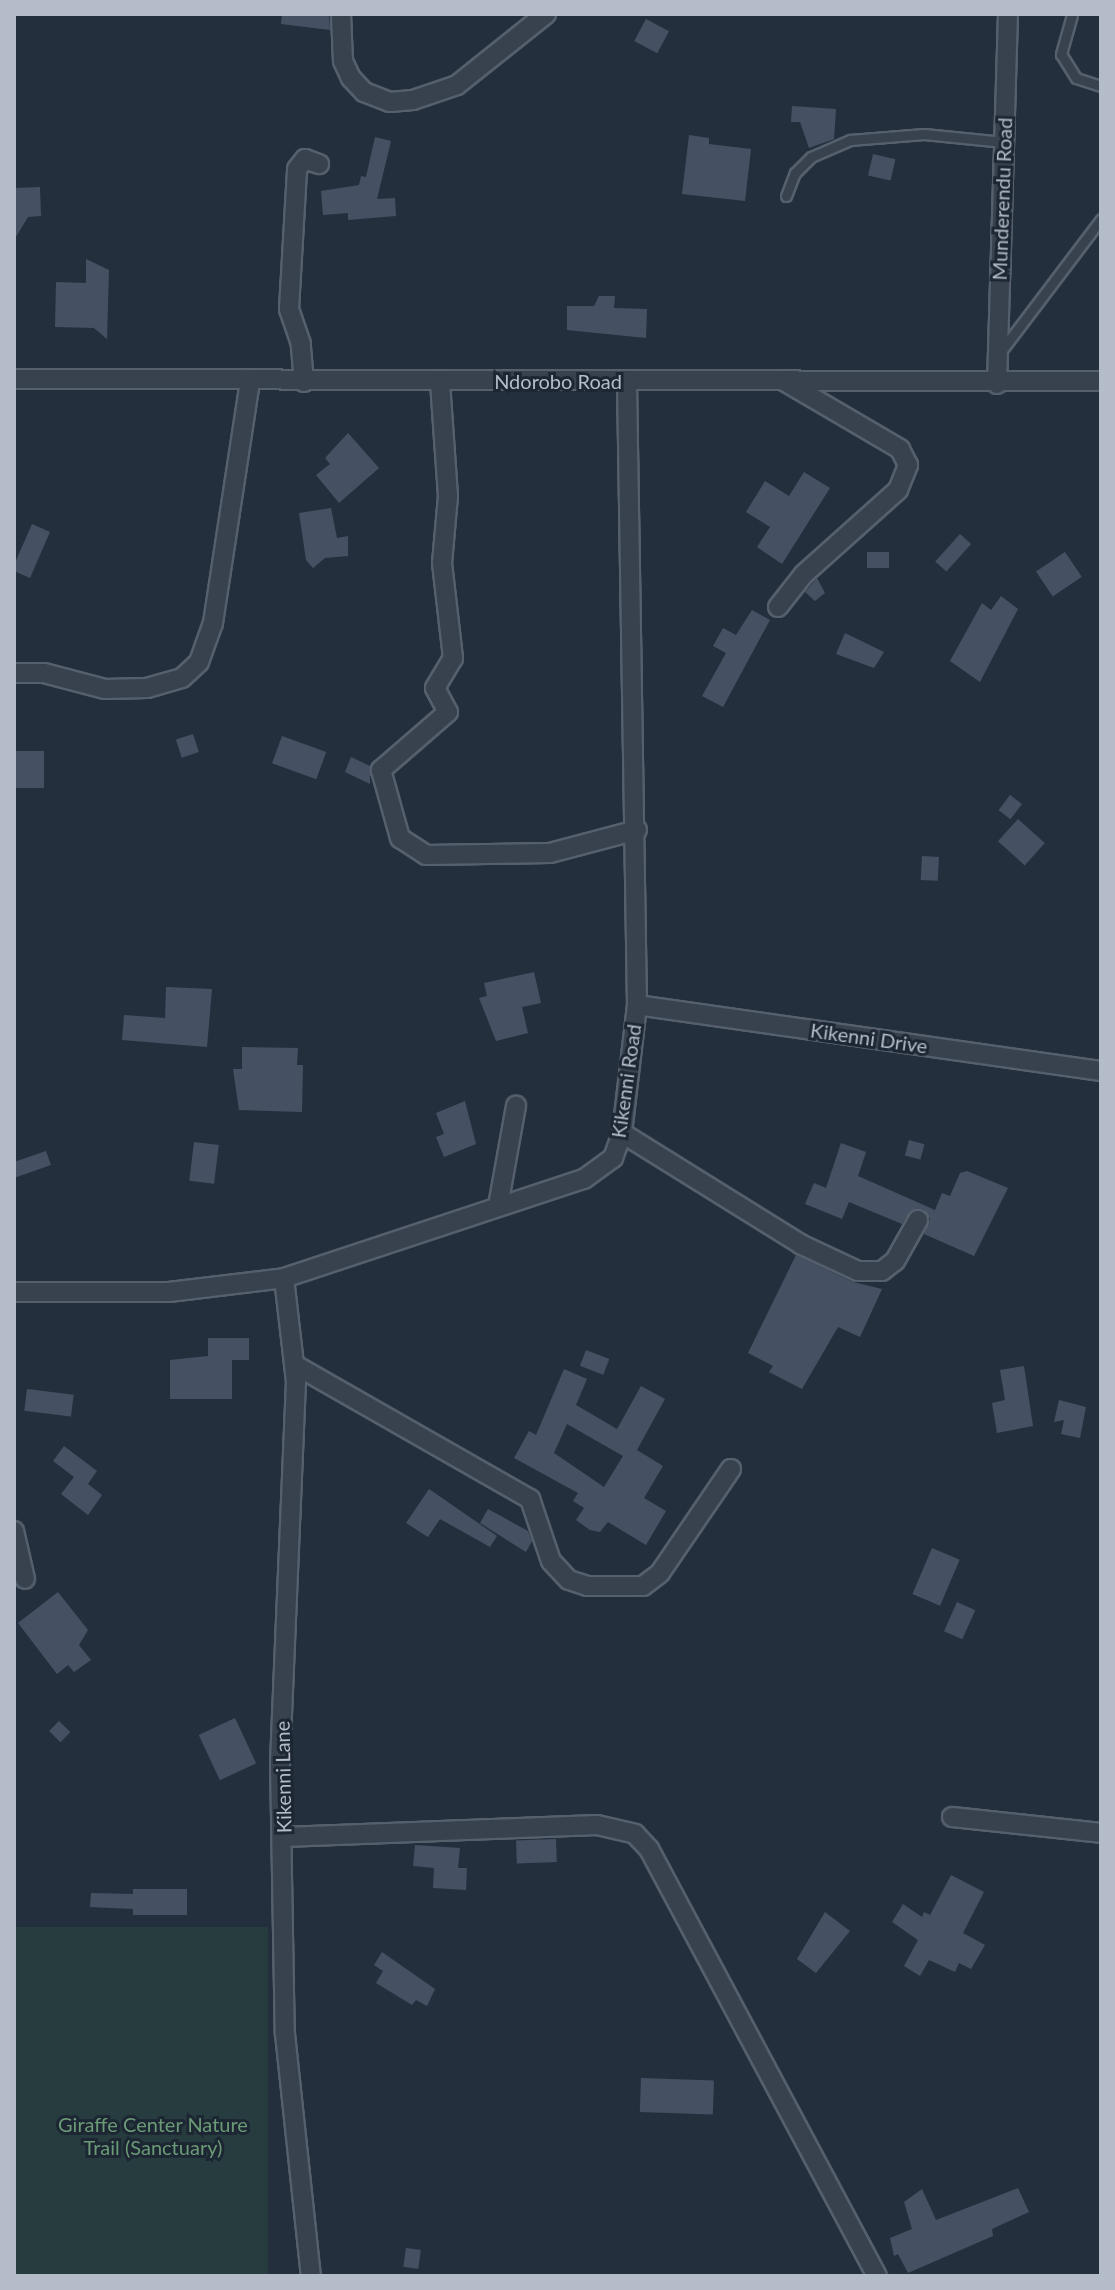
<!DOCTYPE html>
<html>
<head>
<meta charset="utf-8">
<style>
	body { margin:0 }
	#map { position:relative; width:1115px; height:2290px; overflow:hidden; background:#242f3e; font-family:Lato,sans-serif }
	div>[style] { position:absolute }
	.green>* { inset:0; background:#263c3f; transform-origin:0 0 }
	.building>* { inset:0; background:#455162; transform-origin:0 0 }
	.roads { filter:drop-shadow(2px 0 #565f6c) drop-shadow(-2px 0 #565f6c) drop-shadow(0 2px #565f6c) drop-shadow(0 -2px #565f6c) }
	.lane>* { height:9px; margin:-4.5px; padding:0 4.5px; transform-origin:4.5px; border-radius:4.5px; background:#38414e }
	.street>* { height:18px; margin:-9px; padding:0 9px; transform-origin:9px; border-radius:9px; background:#38414e }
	span { translate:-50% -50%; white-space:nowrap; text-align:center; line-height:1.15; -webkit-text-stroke:6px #1d2633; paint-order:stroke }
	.street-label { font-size:20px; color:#b4bcc9 }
	.park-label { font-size:20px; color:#6b9a76 }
	.frame { position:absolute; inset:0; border:16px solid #b4bcc9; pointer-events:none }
</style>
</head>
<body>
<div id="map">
	<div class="green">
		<div style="left:14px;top:1927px;width:254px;height:349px"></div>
	</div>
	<div class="building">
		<div style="clip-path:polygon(282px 14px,329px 14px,330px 30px,281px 24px)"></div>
		<div style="left:646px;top:19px;width:26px;height:25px;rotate:28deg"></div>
		<div style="clip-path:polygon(792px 106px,836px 109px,834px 139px,809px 148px,800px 122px,791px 122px)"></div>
		<div style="clip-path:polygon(689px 135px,709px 138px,709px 144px,751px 149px,745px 201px,682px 194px)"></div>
		<div style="clip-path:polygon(375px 137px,391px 141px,377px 199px,395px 198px,396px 216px,348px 220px,348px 213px,323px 215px,321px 191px,359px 185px,361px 176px,366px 177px)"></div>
		<div style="left:873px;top:154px;width:23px;height:22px;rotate:13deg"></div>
		<div style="clip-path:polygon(40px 187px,41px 216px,28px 217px,14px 240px,14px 188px)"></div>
		<div style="clip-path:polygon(86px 259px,109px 270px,107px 339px,94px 328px,55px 327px,56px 282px,86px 283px)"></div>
		<div style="clip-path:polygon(599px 296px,615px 296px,614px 308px,647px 309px,646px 338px,567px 330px,567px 306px,594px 306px)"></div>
		<div style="clip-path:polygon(348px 433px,379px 468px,339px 503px,316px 475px,330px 464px,325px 458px)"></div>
		<div style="clip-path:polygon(804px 472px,830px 488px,782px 564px,757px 547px,770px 527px,746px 512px,765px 481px,789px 496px)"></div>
		<div style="clip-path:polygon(331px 508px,337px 538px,348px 536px,348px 556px,325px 558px,313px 568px,306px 560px,299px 513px)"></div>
		<div style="clip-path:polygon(32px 524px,50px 532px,30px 578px,14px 571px,14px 565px)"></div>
		<div style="left:960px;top:534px;width:15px;height:37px;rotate:42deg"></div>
		<div style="left:867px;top:552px;width:22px;height:16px"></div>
		<div style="left:1065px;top:552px;width:30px;height:35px;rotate:56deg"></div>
		<div style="clip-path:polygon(817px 578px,825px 593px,815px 601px,805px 592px)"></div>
		<div style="clip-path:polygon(1001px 596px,1018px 609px,980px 682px,950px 661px,982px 603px,991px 610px)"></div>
		<div style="clip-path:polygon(752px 610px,770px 620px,723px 707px,702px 696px,726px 653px,713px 646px,723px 628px,736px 635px)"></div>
		<div style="clip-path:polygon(845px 633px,884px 652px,874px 668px,836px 654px)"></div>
		<div style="left:193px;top:734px;width:19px;height:18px;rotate:72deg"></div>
		<div style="left:282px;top:736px;width:47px;height:29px;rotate:20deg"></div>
		<div style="left:14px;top:751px;width:30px;height:37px"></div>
		<div style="clip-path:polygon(351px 757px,370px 766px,370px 784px,345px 772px)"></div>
		<div style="left:1010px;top:795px;width:15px;height:19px;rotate:37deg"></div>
		<div style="left:1018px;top:819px;width:36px;height:30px;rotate:42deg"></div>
		<div style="left:922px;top:856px;width:17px;height:24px;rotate:3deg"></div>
		<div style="clip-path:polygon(534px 972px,541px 1003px,522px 1007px,528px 1033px,496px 1041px,479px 998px,487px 996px,484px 983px)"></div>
		<div style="clip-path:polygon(166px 987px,212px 989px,207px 1047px,122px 1040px,124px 1015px,165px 1018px)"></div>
		<div style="clip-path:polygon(242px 1047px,298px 1048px,297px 1065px,303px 1065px,302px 1112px,239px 1110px,233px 1069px,242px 1069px)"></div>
		<div style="clip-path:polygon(465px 1101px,476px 1144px,444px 1157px,436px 1137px,444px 1134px,436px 1113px)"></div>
		<div style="left:909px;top:1140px;width:16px;height:16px;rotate:15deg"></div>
		<div style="left:194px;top:1142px;width:25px;height:39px;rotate:7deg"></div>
		<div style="clip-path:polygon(841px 1143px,866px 1152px,858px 1176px,935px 1210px,942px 1193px,950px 1196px,960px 1173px,967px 1171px,1008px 1188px,974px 1256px,924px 1234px,930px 1219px,923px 1209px,911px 1210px,902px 1224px,849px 1202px,842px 1219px,805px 1204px,814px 1183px,826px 1188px)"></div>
		<div style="clip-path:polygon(46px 1151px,51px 1165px,14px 1178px,14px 1162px)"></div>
		<div style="clip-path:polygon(796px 1255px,853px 1282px,882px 1289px,860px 1337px,838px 1327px,802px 1389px,769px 1372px,773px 1366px,748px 1353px)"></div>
		<div style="clip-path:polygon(208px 1338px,249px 1338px,249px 1360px,232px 1360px,232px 1399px,170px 1399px,170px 1360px,208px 1356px)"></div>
		<div style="left:586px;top:1350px;width:25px;height:17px;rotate:21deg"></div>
		<div style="clip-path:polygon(1024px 1366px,1033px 1426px,997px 1433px,992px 1403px,1005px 1400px,1000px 1370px)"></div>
		<div style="clip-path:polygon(evenodd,564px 1369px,587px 1379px,576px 1405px,617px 1429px,641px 1386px,665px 1399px,637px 1450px,663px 1466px,644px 1498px,666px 1511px,646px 1545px,608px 1522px,600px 1532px,590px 1530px,576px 1520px,584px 1508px,573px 1501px,578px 1493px,514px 1458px,529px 1431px,536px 1435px,564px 1369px,567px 1424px,623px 1456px,604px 1487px,554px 1453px,567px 1424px)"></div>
		<div style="left:27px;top:1389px;width:47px;height:22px;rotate:7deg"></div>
		<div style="clip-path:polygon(1059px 1400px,1086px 1407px,1080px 1438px,1061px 1434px,1064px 1420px,1054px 1422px)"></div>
		<div style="clip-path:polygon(64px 1446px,97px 1471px,88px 1484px,102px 1495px,88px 1515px,61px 1494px,74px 1477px,53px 1461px)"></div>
		<div style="clip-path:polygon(429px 1489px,497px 1536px,490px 1547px,440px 1519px,428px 1537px,406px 1523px)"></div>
		<div style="clip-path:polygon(488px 1509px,528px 1531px,532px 1541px,526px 1552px,480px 1523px)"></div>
		<div style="left:932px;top:1548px;width:30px;height:50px;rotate:23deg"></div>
		<div style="clip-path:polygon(58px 1592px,88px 1630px,79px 1645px,91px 1660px,74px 1672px,68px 1665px,57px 1674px,18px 1623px)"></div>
		<div style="left:957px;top:1602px;width:20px;height:32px;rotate:24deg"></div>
		<div style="left:235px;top:1718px;width:50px;height:40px;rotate:65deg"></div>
		<div style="left:59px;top:1721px;width:16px;height:14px;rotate:45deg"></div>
		<div style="left:556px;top:1839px;width:23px;height:40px;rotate:88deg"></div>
		<div style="clip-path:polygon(415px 1845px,460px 1848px,458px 1868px,467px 1868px,466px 1890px,433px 1888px,434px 1868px,413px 1866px)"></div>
		<div style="clip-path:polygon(951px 1875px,984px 1892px,963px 1933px,985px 1945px,971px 1969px,959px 1963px,955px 1972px,929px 1960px,920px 1976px,904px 1966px,918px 1940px,892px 1922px,903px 1904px,922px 1917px,924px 1912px,930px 1915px)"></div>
		<div style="clip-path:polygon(133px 1889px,187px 1889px,187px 1915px,133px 1915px,133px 1909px,90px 1907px,91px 1893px,133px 1894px)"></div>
		<div style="clip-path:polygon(825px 1912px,850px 1931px,816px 1973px,797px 1959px)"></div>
		<div style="clip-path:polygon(382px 1952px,435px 1989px,427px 2006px,416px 2000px,412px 2005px,376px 1983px,383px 1971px,374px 1965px)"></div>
		<div style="left:641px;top:2078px;width:73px;height:34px;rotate:2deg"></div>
		<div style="clip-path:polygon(1018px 2188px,1029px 2212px,992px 2229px,993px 2236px,908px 2273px,898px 2254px,894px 2256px,890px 2238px,912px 2229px,904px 2202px,922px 2189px,936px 2220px)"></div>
		<div style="left:406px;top:2248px;width:15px;height:19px;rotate:8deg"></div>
	</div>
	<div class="roads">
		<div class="lane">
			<div style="left:1072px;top:15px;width:41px;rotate:105.8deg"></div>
			<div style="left:1061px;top:54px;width:28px;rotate:58deg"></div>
			<div style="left:1076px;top:78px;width:26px;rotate:18deg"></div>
			<div style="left:786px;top:196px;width:25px;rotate:-69deg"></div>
			<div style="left:795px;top:173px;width:23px;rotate:-45deg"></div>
			<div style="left:811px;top:157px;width:43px;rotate:-23.6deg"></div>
			<div style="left:850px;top:140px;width:74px;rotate:-4.6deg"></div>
			<div style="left:924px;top:134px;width:80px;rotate:5.7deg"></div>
			<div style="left:1002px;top:350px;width:164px;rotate:-52.9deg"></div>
		</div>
		<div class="street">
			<div style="left:341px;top:14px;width:47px;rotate:87.6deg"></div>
			<div style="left:343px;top:61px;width:19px;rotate:65deg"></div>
			<div style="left:351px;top:78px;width:19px;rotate:47deg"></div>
			<div style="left:364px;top:92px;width:28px;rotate:21deg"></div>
			<div style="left:390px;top:102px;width:23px;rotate:-5deg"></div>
			<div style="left:413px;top:100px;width:46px;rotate:-18.8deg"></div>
			<div style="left:457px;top:85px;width:114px;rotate:-38.6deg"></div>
			<div style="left:14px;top:379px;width:1087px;rotate:0.11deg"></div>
			<div style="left:304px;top:382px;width:38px;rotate:-95deg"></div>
			<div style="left:301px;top:344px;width:37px;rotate:-109deg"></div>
			<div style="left:289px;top:309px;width:140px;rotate:-86.7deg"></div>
			<div style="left:297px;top:169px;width:13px;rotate:-51deg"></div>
			<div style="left:305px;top:159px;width:15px;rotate:20deg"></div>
			<div style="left:440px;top:382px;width:114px;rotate:86deg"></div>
			<div style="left:448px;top:496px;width:67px;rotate:95.1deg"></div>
			<div style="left:442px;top:563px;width:96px;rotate:83.4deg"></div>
			<div style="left:453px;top:658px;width:35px;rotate:121deg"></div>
			<div style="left:435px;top:688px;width:27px;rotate:62deg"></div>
			<div style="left:448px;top:712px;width:89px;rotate:139.1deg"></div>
			<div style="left:381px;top:770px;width:71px;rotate:74.4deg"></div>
			<div style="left:400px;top:838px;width:31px;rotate:33deg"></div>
			<div style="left:426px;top:855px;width:124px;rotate:-0.9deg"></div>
			<div style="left:550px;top:853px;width:90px;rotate:-14.8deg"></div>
			<div style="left:997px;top:384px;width:370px;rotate:-88.3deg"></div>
			<div style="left:778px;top:607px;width:42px;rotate:-51.8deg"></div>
			<div style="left:804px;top:574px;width:126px;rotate:-41.8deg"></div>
			<div style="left:898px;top:490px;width:27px;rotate:-68deg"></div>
			<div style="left:908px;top:465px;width:18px;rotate:-117deg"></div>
			<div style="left:900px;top:449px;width:134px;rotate:-149.6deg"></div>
			<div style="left:14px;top:673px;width:30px"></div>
			<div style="left:44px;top:673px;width:63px;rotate:14.7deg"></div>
			<div style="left:105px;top:689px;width:42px;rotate:-1.4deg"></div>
			<div style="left:147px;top:688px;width:36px;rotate:-16deg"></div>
			<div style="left:182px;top:678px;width:23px;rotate:-43deg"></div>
			<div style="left:199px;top:662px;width:41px;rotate:-70.3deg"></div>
			<div style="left:213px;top:623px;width:244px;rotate:-81.3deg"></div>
			<div style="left:637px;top:1005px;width:469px;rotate:8.1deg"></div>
			<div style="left:622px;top:1133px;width:210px;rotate:31.9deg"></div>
			<div style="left:800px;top:1244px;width:64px;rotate:25deg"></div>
			<div style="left:858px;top:1271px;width:24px"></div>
			<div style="left:882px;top:1271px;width:16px;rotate:-38deg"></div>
			<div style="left:895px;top:1261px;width:47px;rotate:-60.7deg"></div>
			<div style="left:498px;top:1206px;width:102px;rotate:-79.8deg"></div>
			<div style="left:284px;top:1278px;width:104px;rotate:83.4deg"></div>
			<div style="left:296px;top:1381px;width:380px;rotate:92.4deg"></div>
			<div style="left:280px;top:1761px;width:273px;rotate:89deg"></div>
			<div style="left:285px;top:2034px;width:243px;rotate:83.9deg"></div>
			<div style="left:14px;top:1292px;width:155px"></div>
			<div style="left:169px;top:1292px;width:116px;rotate:-6.9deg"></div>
			<div style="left:284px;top:1278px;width:316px;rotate:-18.3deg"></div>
			<div style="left:584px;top:1179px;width:36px;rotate:-36deg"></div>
			<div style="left:613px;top:1158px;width:27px;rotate:-70deg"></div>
			<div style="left:622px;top:1133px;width:129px;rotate:-83.3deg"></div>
			<div style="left:637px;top:1005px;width:624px;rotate:-90.92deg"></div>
			<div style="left:295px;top:1365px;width:271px;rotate:29.7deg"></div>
			<div style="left:530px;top:1499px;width:65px;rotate:71.3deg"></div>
			<div style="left:551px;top:1561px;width:26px;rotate:47deg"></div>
			<div style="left:569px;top:1580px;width:19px;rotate:18deg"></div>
			<div style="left:587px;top:1586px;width:56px"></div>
			<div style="left:643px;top:1586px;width:21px;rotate:-37deg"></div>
			<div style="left:660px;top:1573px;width:126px;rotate:-55.7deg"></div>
			<div style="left:14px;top:1531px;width:49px;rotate:77.1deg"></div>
			<div style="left:952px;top:1817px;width:150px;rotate:6.1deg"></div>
			<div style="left:284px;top:1837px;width:313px;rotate:-2.2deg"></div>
			<div style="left:597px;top:1825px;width:39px;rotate:13deg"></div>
			<div style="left:635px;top:1834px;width:21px;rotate:47deg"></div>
			<div style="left:649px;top:1849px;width:484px;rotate:61.9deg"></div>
		</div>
	</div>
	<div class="street-label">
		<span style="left:1002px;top:199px;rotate:-88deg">Munderendu Road</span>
		<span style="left:558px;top:381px">Ndorobo Road</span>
		<span style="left:869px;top:1038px;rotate:8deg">Kikenni Drive</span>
		<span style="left:626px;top:1081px;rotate:-82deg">Kikenni Road</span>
		<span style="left:283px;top:1777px;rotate:-91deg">Kikenni Lane</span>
	</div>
	<div class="park-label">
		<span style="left:153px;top:2136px">Giraffe Center Nature<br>Trail (Sanctuary)</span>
	</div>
	<div class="frame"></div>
</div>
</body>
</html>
